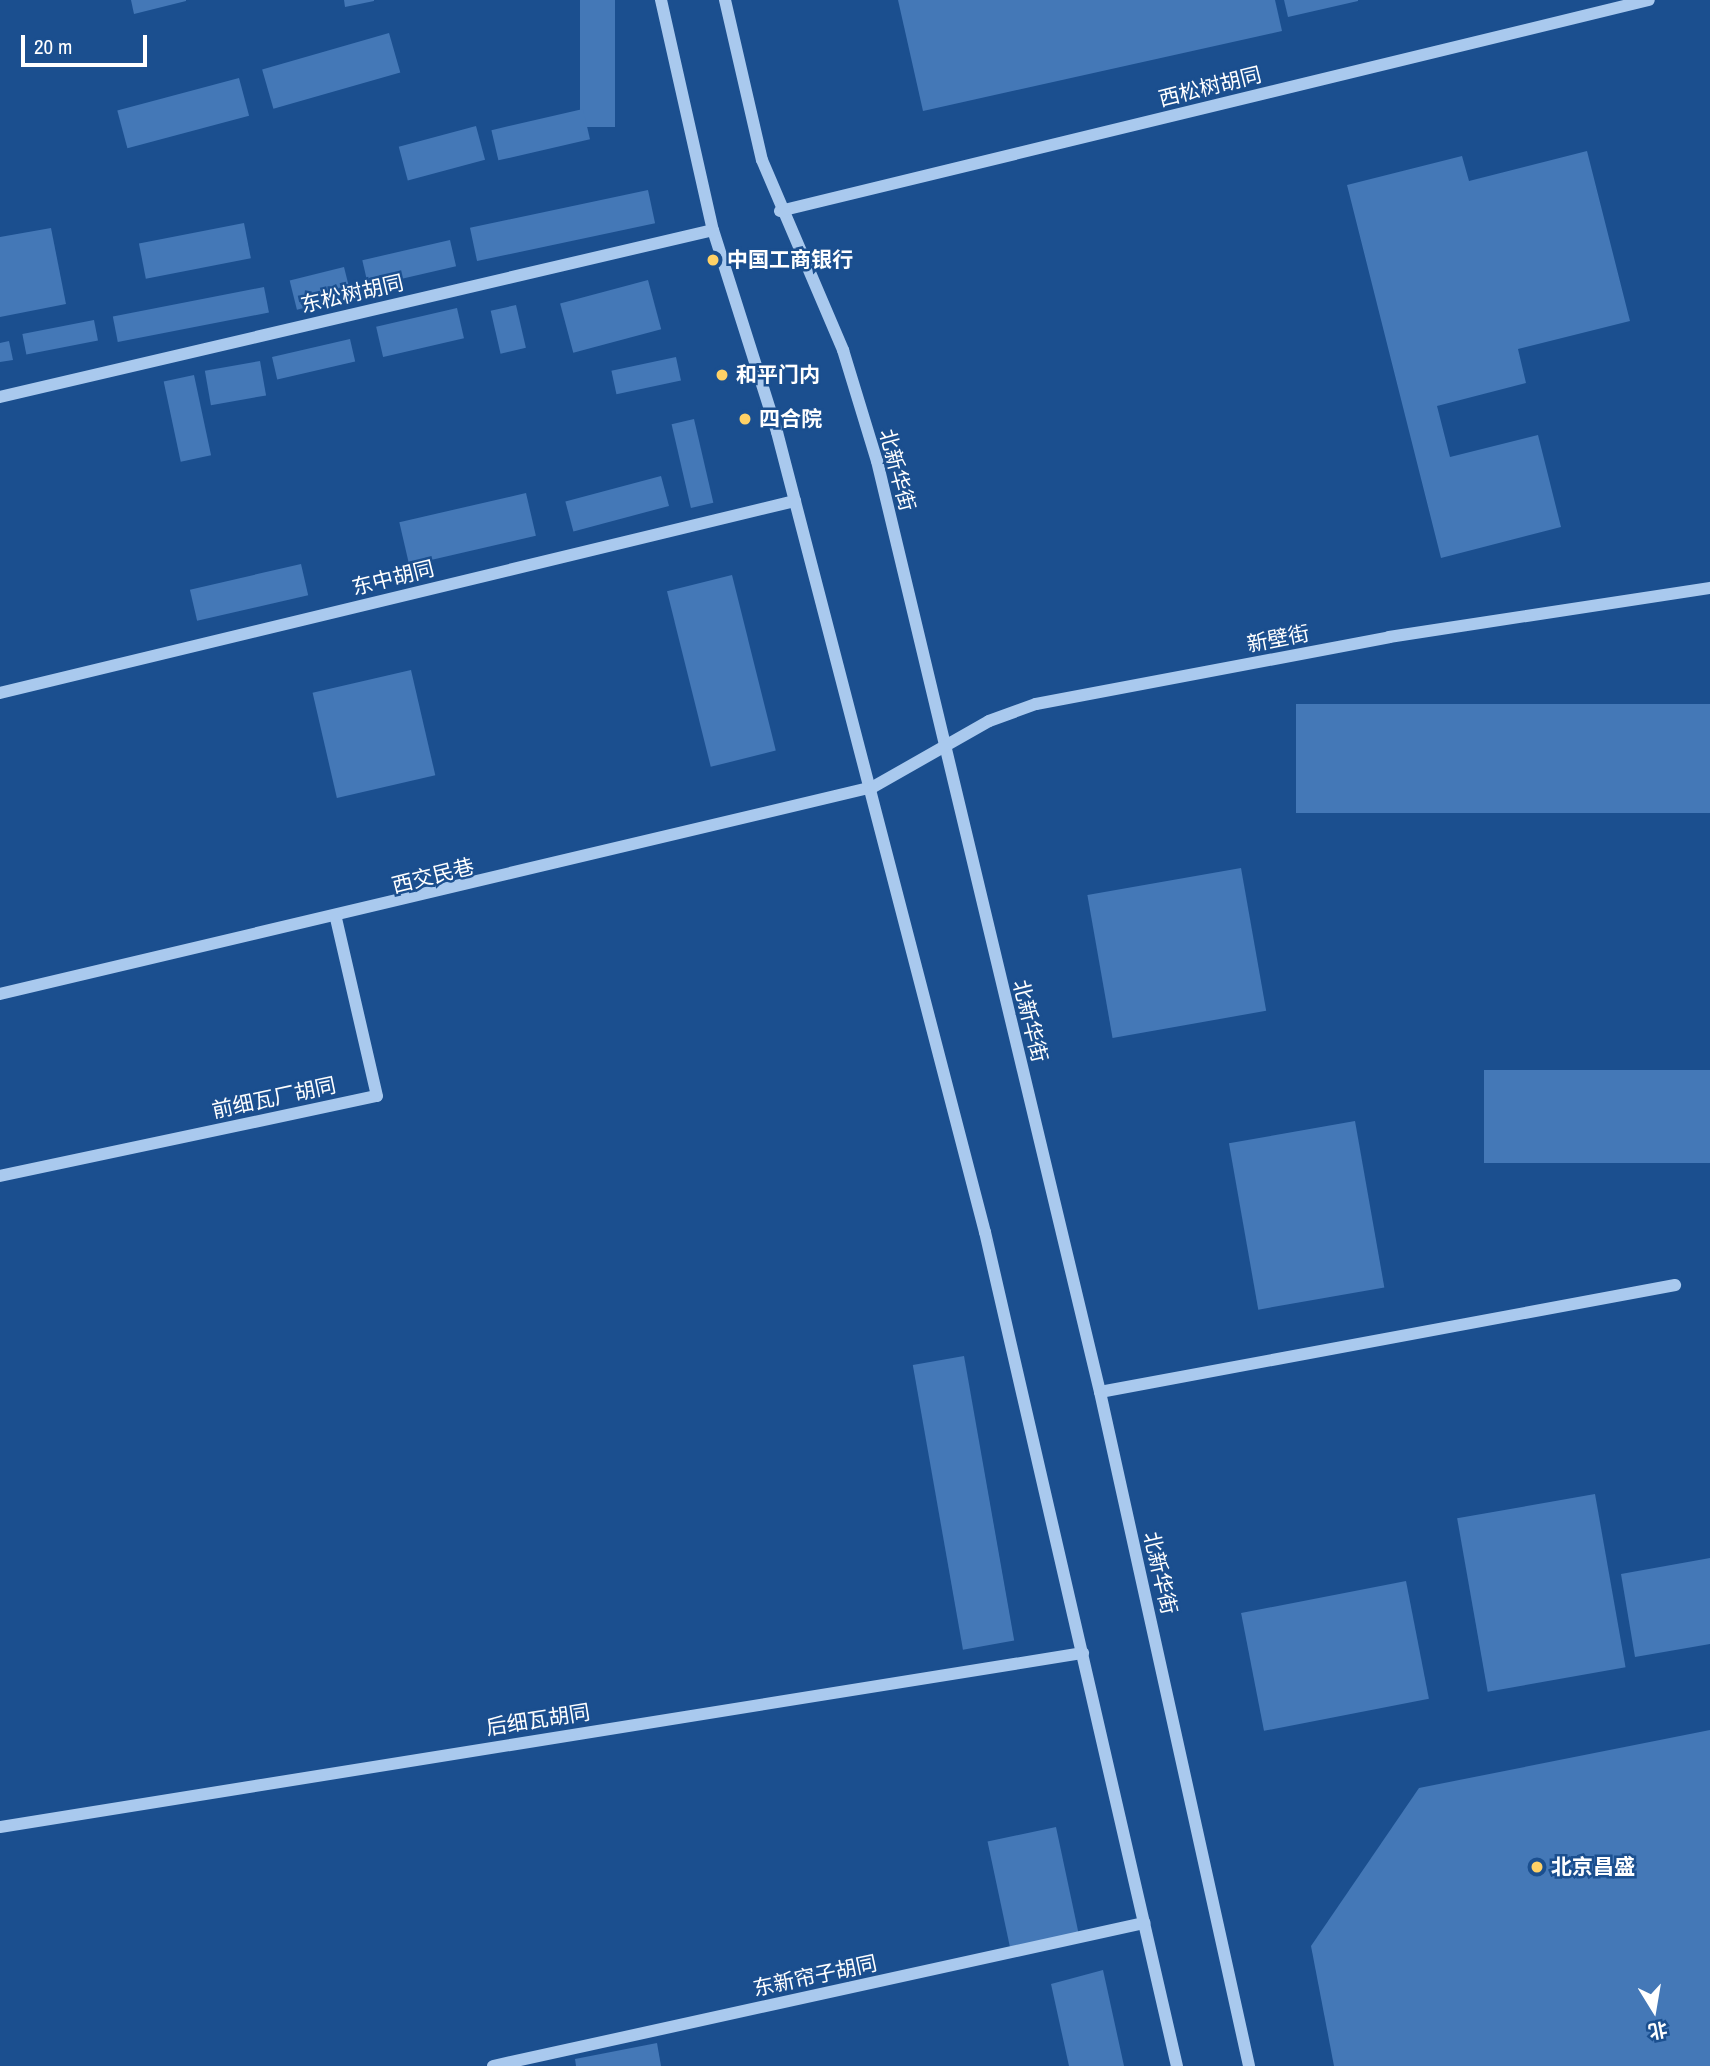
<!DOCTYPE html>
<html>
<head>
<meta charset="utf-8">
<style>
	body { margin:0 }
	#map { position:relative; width:1710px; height:2066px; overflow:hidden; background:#1b4f8f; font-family:"Archivo Narrow","Noto Sans SC",sans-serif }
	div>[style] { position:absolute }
	.building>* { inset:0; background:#4478b7; transform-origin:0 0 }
	.minor>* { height:12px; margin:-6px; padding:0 6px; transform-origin:6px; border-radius:6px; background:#a9c9ee }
	.dots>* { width:19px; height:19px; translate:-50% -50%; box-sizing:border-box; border:4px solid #1b4f8f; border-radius:50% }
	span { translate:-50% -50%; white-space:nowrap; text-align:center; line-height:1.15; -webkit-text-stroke:5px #1b4f8f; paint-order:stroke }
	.street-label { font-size:21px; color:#fff }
	.poi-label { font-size:21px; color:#fff; font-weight:700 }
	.left { translate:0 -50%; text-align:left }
	.north { position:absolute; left:1619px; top:1975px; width:70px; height:70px; -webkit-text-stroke:5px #1b4f8f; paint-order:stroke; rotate:169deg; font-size:19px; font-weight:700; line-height:28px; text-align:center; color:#fff }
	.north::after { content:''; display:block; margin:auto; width:24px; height:32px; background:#fff; clip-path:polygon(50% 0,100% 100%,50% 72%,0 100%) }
	.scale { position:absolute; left:21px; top:35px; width:126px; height:32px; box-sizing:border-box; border:4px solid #fff; border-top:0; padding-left:9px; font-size:21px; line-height:24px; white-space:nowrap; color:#fff; -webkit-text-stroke:5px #1b4f8f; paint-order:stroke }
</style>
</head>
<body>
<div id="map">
	<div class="building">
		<div style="clip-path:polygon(131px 0,186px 0,186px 1px,134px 14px)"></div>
		<div style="clip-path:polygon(344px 0,374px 0,374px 1px,345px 7px)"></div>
		<div style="left:580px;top:0;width:35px;height:127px"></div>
		<div style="clip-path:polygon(898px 0,1275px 0,1282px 31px,923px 111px)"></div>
		<div style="clip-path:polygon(1284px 0,1358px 0,1358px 1px,1288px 17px)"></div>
		<div style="left:389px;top:33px;width:41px;height:132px;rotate:74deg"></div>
		<div style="left:239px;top:78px;width:39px;height:126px;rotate:75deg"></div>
		<div style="left:583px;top:109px;width:31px;height:94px;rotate:77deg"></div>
		<div style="left:476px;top:126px;width:35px;height:80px;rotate:75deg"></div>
		<div style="clip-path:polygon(1587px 151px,1630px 321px,1518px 349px,1526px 383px,1437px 406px,1450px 457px,1538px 435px,1561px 527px,1441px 558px,1347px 185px,1462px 156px,1469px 181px)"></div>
		<div style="left:648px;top:190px;width:34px;height:182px;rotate:78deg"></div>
		<div style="left:244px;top:223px;width:36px;height:107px;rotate:79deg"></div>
		<div style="clip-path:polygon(51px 228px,66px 304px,0 317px,0 237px)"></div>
		<div style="left:450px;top:240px;width:27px;height:90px;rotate:77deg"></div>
		<div style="left:344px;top:267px;width:30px;height:56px;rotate:76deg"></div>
		<div style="left:648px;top:280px;width:51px;height:91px;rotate:75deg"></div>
		<div style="left:264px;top:287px;width:26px;height:154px;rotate:79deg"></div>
		<div style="left:516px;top:305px;width:44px;height:26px;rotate:77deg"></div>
		<div style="left:457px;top:308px;width:31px;height:83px;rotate:77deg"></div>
		<div style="left:94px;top:320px;width:21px;height:73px;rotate:79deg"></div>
		<div style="left:350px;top:339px;width:23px;height:80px;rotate:77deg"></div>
		<div style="clip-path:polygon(9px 341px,13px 360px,0 362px,0 343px)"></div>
		<div style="left:676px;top:357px;width:24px;height:66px;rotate:78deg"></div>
		<div style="left:260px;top:361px;width:35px;height:56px;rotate:80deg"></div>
		<div style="left:194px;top:375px;width:82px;height:31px;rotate:78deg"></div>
		<div style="left:694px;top:419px;width:86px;height:23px;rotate:77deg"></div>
		<div style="left:661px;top:476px;width:31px;height:99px;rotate:75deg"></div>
		<div style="left:526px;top:493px;width:44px;height:130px;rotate:77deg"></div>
		<div style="left:301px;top:564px;width:32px;height:114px;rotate:77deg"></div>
		<div style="left:732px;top:575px;width:181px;height:67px;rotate:76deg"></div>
		<div style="left:411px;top:670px;width:108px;height:101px;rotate:77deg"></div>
		<div style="left:1710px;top:704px;width:109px;height:414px;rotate:90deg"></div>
		<div style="left:1241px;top:868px;width:145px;height:156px;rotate:80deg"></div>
		<div style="left:1710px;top:1070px;width:93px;height:226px;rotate:90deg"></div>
		<div style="left:1355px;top:1121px;width:169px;height:128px;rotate:80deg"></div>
		<div style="left:964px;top:1356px;width:289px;height:52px;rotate:80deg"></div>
		<div style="left:1595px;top:1494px;width:176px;height:140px;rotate:80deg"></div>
		<div style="clip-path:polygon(1710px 1558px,1710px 1644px,1635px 1657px,1621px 1574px)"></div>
		<div style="left:1406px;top:1581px;width:120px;height:168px;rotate:79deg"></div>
		<div style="clip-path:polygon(1710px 1730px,1710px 2066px,1334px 2066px,1311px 1946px,1419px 1788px)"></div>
		<div style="left:1056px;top:1827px;width:108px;height:70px;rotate:78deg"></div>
		<div style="clip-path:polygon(1103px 1970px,1124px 2066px,1069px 2066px,1051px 1984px)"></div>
		<div style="clip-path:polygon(657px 2043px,661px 2066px,576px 2066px,575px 2059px)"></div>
	</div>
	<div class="minor">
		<div style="left:661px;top:0;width:236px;rotate:77.3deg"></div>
		<div style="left:713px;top:230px;width:212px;rotate:72.4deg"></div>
		<div style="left:777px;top:432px;width:827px;rotate:75.43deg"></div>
		<div style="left:985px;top:1232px;width:856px;rotate:77.04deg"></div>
		<div style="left:725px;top:0;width:164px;rotate:77deg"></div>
		<div style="left:762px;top:160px;width:207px;rotate:66.9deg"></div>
		<div style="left:843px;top:350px;width:116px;rotate:73deg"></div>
		<div style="left:877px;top:461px;width:957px;rotate:76.53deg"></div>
		<div style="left:1100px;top:1392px;width:690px;rotate:77.53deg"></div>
		<div style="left:780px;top:211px;width:894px;rotate:-13.65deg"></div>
		<div style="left:0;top:397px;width:732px;rotate:-13.18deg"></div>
		<div style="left:0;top:693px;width:818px;rotate:-13.58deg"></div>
		<div style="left:0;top:994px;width:897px;rotate:-13.34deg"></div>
		<div style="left:873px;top:787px;width:133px;rotate:-29.6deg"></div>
		<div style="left:989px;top:721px;width:50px;rotate:-19.9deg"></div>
		<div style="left:1036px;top:704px;width:359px;rotate:-10.7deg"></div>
		<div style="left:1389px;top:637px;width:325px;rotate:-8.7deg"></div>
		<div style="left:0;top:1176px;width:385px;rotate:-12deg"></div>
		<div style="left:377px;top:1096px;width:182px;rotate:-103deg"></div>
		<div style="left:1100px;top:1392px;width:585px;rotate:-10.54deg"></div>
		<div style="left:0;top:1827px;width:1097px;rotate:-9.13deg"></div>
		<div style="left:493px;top:2066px;width:667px;rotate:-12.39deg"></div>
	</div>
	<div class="dots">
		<div style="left:713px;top:260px;background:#ffd166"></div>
		<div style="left:722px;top:375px;background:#ffd166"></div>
		<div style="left:745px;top:419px;background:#ffd166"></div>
		<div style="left:1537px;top:1867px;background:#ffd166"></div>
	</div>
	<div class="street-label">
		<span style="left:1210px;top:87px;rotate:-14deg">西松树胡同</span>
		<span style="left:352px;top:294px;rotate:-13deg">东松树胡同</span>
		<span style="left:897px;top:470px;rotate:75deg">北新华街</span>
		<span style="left:393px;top:578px;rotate:-14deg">东中胡同</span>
		<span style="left:1278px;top:639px;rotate:-11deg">新壁街</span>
		<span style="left:433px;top:876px;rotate:-14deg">西交民巷</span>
		<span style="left:1030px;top:1021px;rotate:76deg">北新华街</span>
		<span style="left:274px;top:1098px;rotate:-12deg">前细瓦厂胡同</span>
		<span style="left:1160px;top:1573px;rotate:77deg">北新华街</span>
		<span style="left:538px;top:1720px;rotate:-9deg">后细瓦胡同</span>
		<span style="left:815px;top:1976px;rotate:-12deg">东新帘子胡同</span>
	</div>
	<div class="poi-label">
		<span class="left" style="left:727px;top:260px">中国工商银行</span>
		<span class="left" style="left:736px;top:375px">和平门内</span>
		<span class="left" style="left:759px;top:419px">四合院</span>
		<span class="left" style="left:1551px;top:1867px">北京昌盛</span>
	</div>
	<div class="north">北</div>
	<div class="scale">20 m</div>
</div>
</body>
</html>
